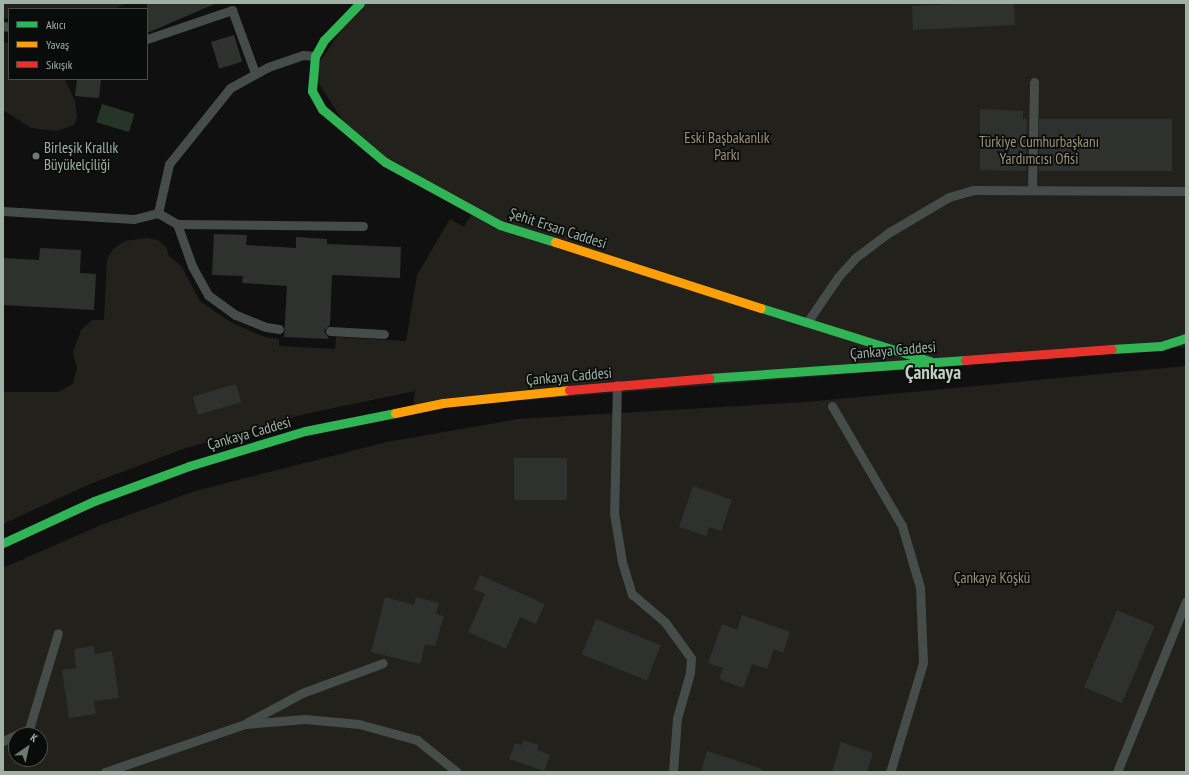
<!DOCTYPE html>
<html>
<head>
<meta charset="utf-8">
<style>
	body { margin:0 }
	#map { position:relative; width:1189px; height:775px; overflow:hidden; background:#101010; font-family:"PT Sans Narrow",sans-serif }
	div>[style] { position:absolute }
	.green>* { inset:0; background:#22211c }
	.water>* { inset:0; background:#273528; transform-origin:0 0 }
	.building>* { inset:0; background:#2f312f; transform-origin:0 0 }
	.lane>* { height:9px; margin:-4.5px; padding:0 4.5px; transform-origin:4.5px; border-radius:4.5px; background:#464c49 }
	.fast>* { height:9px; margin:-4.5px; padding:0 4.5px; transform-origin:4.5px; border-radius:4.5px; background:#30b455 }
	.slow>* { height:9px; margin:-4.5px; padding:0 4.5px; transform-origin:4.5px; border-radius:4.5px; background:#ff9f0a }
	.jam>* { height:9px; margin:-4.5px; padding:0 4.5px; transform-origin:4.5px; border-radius:4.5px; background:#e5322d }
	.dots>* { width:11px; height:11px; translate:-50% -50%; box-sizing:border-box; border:2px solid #0a0c0b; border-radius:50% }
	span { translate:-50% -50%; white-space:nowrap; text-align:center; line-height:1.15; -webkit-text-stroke:3.5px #0a0c0b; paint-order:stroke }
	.park-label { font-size:15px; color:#9e9276 }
	.poi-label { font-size:15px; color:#a0b2a6 }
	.left { translate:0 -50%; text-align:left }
	.street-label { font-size:15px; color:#a0b2a6 }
	.district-label { font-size:19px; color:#c1cec6; font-weight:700 }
	.frame { position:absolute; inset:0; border:4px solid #a0b2a6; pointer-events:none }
	.legend { position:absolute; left:8px; top:8px; width:140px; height:72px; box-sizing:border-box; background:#0a0c0b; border:1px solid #464e49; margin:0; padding:5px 7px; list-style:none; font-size:12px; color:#a0b2a6 }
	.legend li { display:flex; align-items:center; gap:8px; height:20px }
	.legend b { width:20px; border:1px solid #464e49 }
	.north { position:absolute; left:8px; top:727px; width:40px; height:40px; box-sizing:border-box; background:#0a0c0b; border:1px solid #464e49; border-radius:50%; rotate:34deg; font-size:11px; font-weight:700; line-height:16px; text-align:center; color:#a0b2a6 }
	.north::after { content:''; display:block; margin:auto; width:14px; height:18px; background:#6e7972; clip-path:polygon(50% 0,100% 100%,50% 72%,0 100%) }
</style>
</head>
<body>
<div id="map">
	<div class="green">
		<div style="clip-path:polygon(3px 3px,129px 3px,113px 9px,9px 9px,9px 19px,3px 18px)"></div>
		<div style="clip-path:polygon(360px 3px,1186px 3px,1186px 347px,413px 409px,415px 391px,305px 414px,186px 448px,90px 484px,3px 524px,3px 392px,58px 392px,73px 384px,77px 368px,73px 352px,81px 330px,92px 320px,104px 320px,107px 259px,113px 249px,125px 241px,147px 238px,158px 240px,166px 247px,169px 256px,182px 267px,200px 301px,232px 323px,265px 337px,279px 339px,279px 346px,335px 349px,336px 337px,406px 341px,417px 275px,450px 219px,464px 227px,474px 210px,356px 141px,312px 73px)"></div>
		<div style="clip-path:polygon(3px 42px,9px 43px,9px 79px,65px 79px,75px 101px,77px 118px,74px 125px,57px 131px,31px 128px,3px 110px)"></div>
		<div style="clip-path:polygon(evenodd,1186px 366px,1186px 772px,3px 772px,3px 568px,101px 525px,195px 491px,387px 442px,518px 419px,806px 402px,1186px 366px,16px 735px,40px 735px,40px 759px,16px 759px,16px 735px)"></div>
	</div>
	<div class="water">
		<div style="left:102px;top:104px;width:34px;height:19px;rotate:17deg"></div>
	</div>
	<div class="building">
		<div style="clip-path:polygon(147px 3px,217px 3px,147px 33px)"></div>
		<div style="clip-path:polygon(974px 3px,1014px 3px,1015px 25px,913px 30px,912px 6px)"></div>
		<div style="left:234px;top:35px;width:28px;height:24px;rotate:73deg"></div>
		<div style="clip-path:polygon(77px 79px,101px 79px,99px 98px,75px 96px)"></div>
		<div style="clip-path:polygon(980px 109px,1023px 111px,1023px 119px,1027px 119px,1026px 171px,980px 170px)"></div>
		<div style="left:1039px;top:119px;width:133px;height:52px"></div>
		<div style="clip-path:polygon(214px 234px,247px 235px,246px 245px,296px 248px,296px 237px,327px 239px,327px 244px,401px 247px,400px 278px,332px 275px,330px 325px,324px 331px,329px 339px,284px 337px,287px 286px,242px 283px,243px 276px,212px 275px)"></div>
		<div style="clip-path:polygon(40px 248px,81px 250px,80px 273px,96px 274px,94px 310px,3px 305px,3px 258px,39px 260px)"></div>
		<div style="left:236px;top:384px;width:19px;height:45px;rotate:74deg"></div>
		<div style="left:514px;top:458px;width:53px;height:42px"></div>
		<div style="clip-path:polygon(693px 486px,732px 500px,721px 531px,709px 527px,706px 536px,679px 527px)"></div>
		<div style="clip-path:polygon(480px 575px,545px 604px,536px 624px,520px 617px,506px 649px,468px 632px,485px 594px,474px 589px)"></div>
		<div style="clip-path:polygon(385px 597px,414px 605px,416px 597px,439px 603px,436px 614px,444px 616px,435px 646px,425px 644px,420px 664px,371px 652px)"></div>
		<div style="left:1117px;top:610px;width:41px;height:84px;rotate:23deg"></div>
		<div style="clip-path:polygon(742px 615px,790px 632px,783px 653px,774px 649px,767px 669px,752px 664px,743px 688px,719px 679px,723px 668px,708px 663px,722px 624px,737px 630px)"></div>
		<div style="left:596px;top:619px;width:70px;height:38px;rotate:22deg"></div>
		<div style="clip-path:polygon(94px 646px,95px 654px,112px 651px,119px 698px,94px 701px,96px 714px,69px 718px,62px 670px,76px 668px,74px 649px)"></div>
		<div style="clip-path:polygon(523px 740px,539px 745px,537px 750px,550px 755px,544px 771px,509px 759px,515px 743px,522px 745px)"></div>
		<div style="clip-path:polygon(841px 742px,873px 753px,867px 772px,832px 772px)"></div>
		<div style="clip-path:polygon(707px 751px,762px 769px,762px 772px,701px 772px)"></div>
	</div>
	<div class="lane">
		<div style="left:3px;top:26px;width:6px;rotate:9deg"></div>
		<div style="left:147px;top:39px;width:90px;rotate:-18.8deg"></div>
		<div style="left:232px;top:10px;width:67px;rotate:69.9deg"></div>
		<div style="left:1032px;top:190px;width:108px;rotate:-88.9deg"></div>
		<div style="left:3px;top:211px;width:131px;rotate:3.5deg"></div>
		<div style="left:134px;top:219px;width:25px;rotate:-14deg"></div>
		<div style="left:158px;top:213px;width:50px;rotate:-77.3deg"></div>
		<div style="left:169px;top:164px;width:97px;rotate:-51.2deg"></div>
		<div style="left:230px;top:88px;width:43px;rotate:-28.9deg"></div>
		<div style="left:268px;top:67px;width:37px;rotate:-19deg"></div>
		<div style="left:303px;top:55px;width:12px;rotate:5deg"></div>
		<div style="left:158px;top:213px;width:22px;rotate:30deg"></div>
		<div style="left:177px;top:224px;width:186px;rotate:0.6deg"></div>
		<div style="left:177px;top:224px;width:45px;rotate:70.3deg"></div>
		<div style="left:192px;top:266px;width:33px;rotate:61deg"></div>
		<div style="left:208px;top:295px;width:34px;rotate:36deg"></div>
		<div style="left:236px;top:315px;width:32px;rotate:22deg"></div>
		<div style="left:266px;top:327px;width:13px;rotate:9deg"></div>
		<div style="left:808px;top:321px;width:53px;rotate:-55.7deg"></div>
		<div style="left:838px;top:277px;width:25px;rotate:-48deg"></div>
		<div style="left:855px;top:258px;width:41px;rotate:-37.1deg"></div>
		<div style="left:888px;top:233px;width:71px;rotate:-30.5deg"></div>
		<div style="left:949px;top:197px;width:25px;rotate:-16deg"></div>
		<div style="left:973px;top:190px;width:213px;rotate:0.3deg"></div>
		<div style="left:330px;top:331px;width:54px;rotate:3.2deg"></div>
		<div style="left:617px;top:385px;width:128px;rotate:91.3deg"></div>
		<div style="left:614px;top:513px;width:50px;rotate:80.7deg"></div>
		<div style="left:622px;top:562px;width:34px;rotate:73deg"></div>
		<div style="left:632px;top:594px;width:43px;rotate:40.3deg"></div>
		<div style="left:665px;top:622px;width:44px;rotate:54.2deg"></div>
		<div style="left:691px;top:658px;width:15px;rotate:94deg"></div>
		<div style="left:690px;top:673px;width:47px;rotate:106.1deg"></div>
		<div style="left:677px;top:718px;width:54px;rotate:94.2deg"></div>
		<div style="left:832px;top:406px;width:139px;rotate:59.7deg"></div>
		<div style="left:902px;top:526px;width:64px;rotate:73.6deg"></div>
		<div style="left:920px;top:587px;width:76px;rotate:87.7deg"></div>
		<div style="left:923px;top:663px;width:114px;rotate:106.8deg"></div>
		<div style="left:248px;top:722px;width:61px;rotate:-28.2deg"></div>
		<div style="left:302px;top:693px;width:86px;rotate:-20.3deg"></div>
		<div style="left:16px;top:735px;width:14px;rotate:-25deg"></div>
		<div style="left:29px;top:729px;width:100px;rotate:-73.2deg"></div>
		<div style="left:3px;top:741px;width:14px;rotate:-25deg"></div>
		<div style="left:105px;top:772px;width:148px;rotate:-18.9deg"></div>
		<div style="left:245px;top:724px;width:60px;rotate:-4.8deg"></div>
		<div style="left:305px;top:719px;width:54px;rotate:5.3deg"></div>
		<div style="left:359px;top:724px;width:60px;rotate:15.4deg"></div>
		<div style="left:417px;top:740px;width:51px;rotate:38.7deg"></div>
		<div style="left:1117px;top:772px;width:184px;rotate:-68deg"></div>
	</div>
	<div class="fast">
		<div style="left:360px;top:3px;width:52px;rotate:134.2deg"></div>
		<div style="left:324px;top:40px;width:18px;rotate:119deg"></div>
		<div style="left:315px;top:56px;width:35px;rotate:95deg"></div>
		<div style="left:312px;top:91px;width:21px;rotate:61deg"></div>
		<div style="left:322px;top:109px;width:82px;rotate:40.1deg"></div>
		<div style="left:385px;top:162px;width:131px;rotate:28.7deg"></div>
		<div style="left:500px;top:225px;width:58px;rotate:17.2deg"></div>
		<div style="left:761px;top:308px;width:177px;rotate:17.4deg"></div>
		<div style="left:1112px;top:349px;width:49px;rotate:-3.5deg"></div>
		<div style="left:1161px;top:346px;width:26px;rotate:-18deg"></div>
		<div style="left:709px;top:378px;width:257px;rotate:-4deg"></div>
		<div style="left:3px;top:543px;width:100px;rotate:-24.8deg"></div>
		<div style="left:94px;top:501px;width:101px;rotate:-20.2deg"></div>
		<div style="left:189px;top:466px;width:121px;rotate:-16.8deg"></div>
		<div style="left:305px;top:431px;width:92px;rotate:-11.3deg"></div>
	</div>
	<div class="slow">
		<div style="left:555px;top:242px;width:216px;rotate:17.8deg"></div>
		<div style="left:395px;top:413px;width:49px;rotate:-11.8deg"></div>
		<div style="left:443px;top:403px;width:127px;rotate:-5.9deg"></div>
	</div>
	<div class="jam">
		<div style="left:965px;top:360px;width:147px;rotate:-4.3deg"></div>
		<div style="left:569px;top:390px;width:141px;rotate:-4.9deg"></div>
	</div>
	<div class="dots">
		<div style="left:36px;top:156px;background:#6e7972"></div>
	</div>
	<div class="park-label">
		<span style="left:727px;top:146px">Eski Başbakanlık<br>Parkı</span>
		<span style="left:1039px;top:150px">Türkiye Cumhurbaşkanı<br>Yardımcısı Ofisi</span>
		<span style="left:992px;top:578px">Çankaya Köşkü</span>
	</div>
	<div class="poi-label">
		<span class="left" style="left:44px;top:156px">Birleşik Krallık<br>Büyükelçiliği</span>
	</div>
	<div class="street-label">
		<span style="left:558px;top:228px;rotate:18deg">Şehit Ersan Caddesi</span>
		<span style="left:893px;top:350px;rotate:-5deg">Çankaya Caddesi</span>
		<span style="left:569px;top:376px;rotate:-5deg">Çankaya Caddesi</span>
		<span style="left:249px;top:433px;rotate:-16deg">Çankaya Caddesi</span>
	</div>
	<div class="district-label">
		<span style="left:933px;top:373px">Çankaya</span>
	</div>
	<div class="frame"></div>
	<ul class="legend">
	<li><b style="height:5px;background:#30b455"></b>Akıcı</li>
	<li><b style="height:5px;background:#ff9f0a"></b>Yavaş</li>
	<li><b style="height:5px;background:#e5322d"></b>Sıkışık</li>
	</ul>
	<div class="north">K</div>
</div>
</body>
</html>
